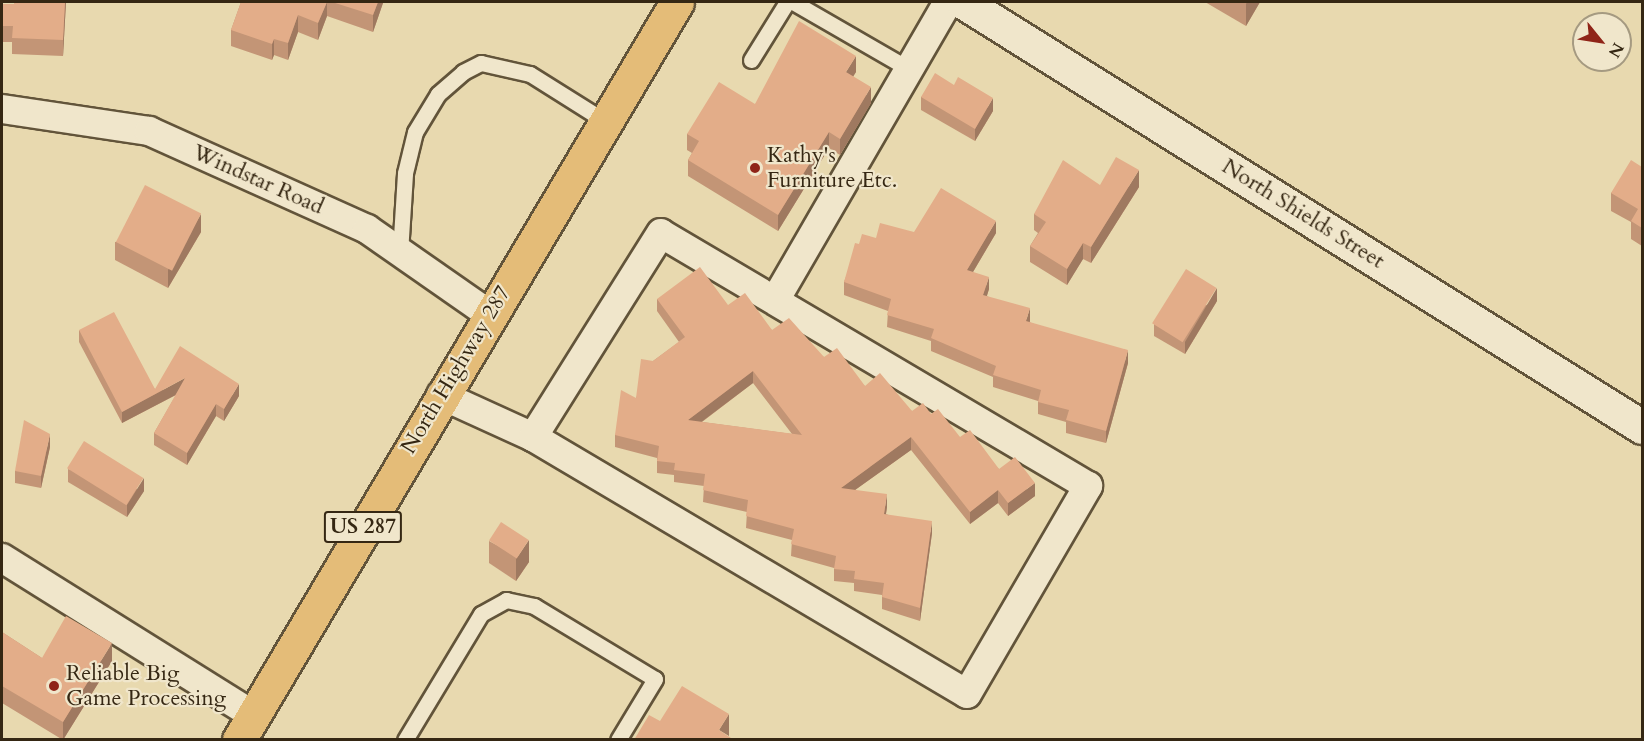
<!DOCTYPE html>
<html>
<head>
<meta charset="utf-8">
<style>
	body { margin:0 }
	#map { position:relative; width:1644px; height:741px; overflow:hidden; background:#e8d9af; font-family:Cardo,serif }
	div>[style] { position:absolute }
	.roads { filter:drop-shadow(2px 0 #62543a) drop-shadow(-2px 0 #62543a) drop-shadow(0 2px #62543a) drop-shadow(0 -2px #62543a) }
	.service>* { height:15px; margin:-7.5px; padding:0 7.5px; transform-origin:7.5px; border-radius:7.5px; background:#f0e6cb }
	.minor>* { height:28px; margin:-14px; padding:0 14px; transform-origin:14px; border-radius:14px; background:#f0e6cb }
	.tertiary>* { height:33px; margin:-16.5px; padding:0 16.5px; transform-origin:16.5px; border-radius:16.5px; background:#f0e6cb }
	.trunk>* { height:33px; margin:-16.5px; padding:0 16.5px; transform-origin:16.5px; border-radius:16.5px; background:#e4bc78 }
	.wall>* { inset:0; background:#c39576 }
	.shaded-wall>* { inset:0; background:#9f7960 }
	.building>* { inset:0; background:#e3ad89; transform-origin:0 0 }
	.dots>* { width:16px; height:16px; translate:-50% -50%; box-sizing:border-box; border:3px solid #f0e6cb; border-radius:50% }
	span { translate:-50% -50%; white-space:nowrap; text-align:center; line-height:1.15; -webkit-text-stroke:4.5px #f0e6cb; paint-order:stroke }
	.shield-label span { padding:2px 4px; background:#f0e6cb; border:2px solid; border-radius:4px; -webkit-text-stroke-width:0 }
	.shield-label { font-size:21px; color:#352713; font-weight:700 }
	.poi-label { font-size:22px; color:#352713 }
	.left { translate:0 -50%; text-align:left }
	.street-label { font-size:22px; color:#352713 }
	.frame { position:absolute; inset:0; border:3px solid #352713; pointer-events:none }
	.north { position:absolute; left:1572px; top:12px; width:60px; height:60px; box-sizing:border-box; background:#f0e6cb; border:2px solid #a59a81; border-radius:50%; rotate:120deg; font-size:16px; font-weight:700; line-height:24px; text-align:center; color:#352713 }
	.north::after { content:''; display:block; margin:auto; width:21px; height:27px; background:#8f2418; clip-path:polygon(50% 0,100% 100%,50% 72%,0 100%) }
</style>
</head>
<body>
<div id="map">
	<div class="roads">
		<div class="service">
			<div style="left:793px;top:2px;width:134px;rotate:30deg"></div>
			<div style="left:751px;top:60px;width:68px;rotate:-58.2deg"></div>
			<div style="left:400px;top:253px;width:80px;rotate:-86.4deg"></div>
			<div style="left:405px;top:173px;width:42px;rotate:-76.3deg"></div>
			<div style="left:415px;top:132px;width:44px;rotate:-58.8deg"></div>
			<div style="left:438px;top:94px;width:33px;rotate:-41deg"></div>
			<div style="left:463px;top:72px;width:20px;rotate:-27deg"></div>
			<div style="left:481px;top:63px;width:50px;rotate:12.7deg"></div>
			<div style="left:530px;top:74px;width:89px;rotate:32.1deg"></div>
			<div style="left:405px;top:740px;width:147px;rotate:-58.9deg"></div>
			<div style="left:481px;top:614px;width:29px;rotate:-29deg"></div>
			<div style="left:506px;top:600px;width:29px;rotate:12deg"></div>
			<div style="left:534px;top:606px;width:141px;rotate:31.1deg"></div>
			<div style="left:655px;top:679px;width:71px;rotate:121.2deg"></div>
		</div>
		<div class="minor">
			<div style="left:2px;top:109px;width:149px;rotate:8.5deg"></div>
			<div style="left:149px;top:131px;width:239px;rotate:24.2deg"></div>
			<div style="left:367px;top:229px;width:149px;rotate:34.9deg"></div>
			<div style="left:777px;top:297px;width:341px;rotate:-59.9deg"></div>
			<div style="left:441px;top:395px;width:101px;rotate:24.5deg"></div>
			<div style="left:533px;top:437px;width:504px;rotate:30.63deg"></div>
			<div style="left:967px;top:694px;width:241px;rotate:-59.8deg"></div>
			<div style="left:1088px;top:486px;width:496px;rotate:-149.4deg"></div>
			<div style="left:661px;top:233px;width:241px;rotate:122.1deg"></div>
			<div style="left:2px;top:558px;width:296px;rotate:32deg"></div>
		</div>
		<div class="tertiary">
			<div style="left:963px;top:2px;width:801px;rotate:32.04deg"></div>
		</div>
		<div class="trunk">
			<div style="left:239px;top:740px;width:858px;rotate:-59.31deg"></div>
		</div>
	</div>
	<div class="wall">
		<div style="clip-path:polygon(66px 2px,63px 56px,12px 54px,12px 42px,2px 42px,2px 4px,14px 4px)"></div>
		<div style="clip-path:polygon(241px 2px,383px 2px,383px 3px,373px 32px,327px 16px,318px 40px,298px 32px,288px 60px,274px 55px,272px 60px,231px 46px,231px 30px)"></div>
		<div style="clip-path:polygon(1205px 2px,1260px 2px,1246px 26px)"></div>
		<div style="clip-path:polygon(856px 72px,853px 76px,871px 103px,840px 155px,829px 148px,778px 231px,688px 176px,688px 160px,692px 153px,687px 150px,687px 134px,755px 104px)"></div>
		<div style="clip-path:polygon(954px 85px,993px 111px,975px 141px,921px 110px,921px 97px)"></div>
		<div style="clip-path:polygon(1642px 167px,1642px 246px,1631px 239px,1631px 222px,1611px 211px,1611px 193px)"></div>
		<div style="clip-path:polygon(1100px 185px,1139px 187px,1091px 263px,1083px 259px,1067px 285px,1030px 262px,1030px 246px,1038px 233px,1034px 230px,1034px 214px)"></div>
		<div style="clip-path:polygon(201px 232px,168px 288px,115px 260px,115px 242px)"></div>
		<div style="clip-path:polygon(914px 232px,996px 233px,973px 272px,989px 289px,987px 296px,1030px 321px,1029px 322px,1128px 363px,1106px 443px,1066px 433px,1066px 422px,1038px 414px,1038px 401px,993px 387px,993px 377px,931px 351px,931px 341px,887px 327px,888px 311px,844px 295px,844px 282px,859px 244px)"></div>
		<div style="clip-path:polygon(evenodd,657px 299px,728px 305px,772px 330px,824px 357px,865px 386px,912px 411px,931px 414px,999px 469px,1035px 496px,1008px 516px,998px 503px,970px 524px,911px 450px,855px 490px,887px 507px,886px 514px,932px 533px,920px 621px,882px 609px,882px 595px,854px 591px,854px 583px,834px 581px,834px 568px,791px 556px,792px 540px,746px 528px,747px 512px,703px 502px,704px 486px,674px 482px,674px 475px,657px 473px,657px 458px,615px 447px,615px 435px,636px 398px,653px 361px,679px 342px,657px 311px,657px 299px,753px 383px,792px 434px,702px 422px,753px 383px)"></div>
		<div style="clip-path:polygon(1217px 301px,1185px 354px,1154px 336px,1154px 324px)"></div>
		<div style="clip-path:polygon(79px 330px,155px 389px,239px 396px,224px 421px,216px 416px,187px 465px,154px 445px,154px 433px,176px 395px,122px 423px,79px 342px)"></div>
		<div style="clip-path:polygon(50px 447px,41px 488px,15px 483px,15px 471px)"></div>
		<div style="clip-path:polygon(68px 469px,144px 491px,127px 517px,68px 482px)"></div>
		<div style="clip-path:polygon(489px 541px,529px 562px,516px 581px,489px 563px)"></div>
		<div style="clip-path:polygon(2px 632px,42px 658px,112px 661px,63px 740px,2px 703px)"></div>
	</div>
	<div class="shaded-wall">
		<div style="clip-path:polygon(65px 2px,66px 2px,63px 56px,63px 40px)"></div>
		<div style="clip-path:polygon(327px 2px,327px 16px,318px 40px,318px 23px)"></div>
		<div style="clip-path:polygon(378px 2px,383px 2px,383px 3px,373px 32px,373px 15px)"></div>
		<div style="clip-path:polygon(1247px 2px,1260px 2px,1246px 26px,1246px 4px)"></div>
		<div style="clip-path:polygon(298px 15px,298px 32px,288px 60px,288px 43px)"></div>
		<div style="clip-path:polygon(274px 39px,274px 55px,272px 60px,272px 44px)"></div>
		<div style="clip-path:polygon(856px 56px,856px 72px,846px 88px,846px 72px)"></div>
		<div style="clip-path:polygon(871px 87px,871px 103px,840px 155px,840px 139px)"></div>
		<div style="clip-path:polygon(993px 98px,993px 111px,975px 141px,975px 129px)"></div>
		<div style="clip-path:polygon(829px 132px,829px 148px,778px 231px,778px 215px)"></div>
		<div style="clip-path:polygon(1139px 170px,1139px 187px,1091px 263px,1091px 247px)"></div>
		<div style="clip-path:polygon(201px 214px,201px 232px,168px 288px,168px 270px)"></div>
		<div style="clip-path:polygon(996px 221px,996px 233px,967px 282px,967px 270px)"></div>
		<div style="clip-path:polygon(1083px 243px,1083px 259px,1067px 285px,1067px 269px)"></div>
		<div style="clip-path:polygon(989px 277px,989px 289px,983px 307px,983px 295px)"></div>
		<div style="clip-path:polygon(1217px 288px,1217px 301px,1185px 354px,1185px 342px)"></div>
		<div style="clip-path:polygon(1030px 308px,1030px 321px,1026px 334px,1026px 321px)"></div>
		<div style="clip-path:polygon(1128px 350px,1128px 363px,1106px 443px,1106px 431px)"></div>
		<div style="clip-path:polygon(753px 371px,753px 383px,688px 432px,688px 420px)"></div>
		<div style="clip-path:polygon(185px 378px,185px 390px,122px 423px,122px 412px)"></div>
		<div style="clip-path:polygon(239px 384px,239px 396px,224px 421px,224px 409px)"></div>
		<div style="clip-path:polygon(216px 404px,216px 416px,187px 465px,187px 453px)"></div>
		<div style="clip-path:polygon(50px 434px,50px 447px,41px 488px,41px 476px)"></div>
		<div style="clip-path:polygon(911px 437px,911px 450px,841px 500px,841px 488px)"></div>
		<div style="clip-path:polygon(144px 478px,144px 491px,127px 517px,127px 505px)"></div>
		<div style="clip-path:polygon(1035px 483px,1035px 496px,1008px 516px,1008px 503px)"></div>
		<div style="clip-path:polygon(998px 490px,998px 503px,970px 524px,970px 512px)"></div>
		<div style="clip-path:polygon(887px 494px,887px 507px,884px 526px,884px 514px)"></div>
		<div style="clip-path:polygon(932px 521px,932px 533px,920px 621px,920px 608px)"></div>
		<div style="clip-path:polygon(529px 540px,529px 562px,516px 581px,516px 559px)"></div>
		<div style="clip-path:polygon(112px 643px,112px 661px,63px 740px,63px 722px)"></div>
		<div style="clip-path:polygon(729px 714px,729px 736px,719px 730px)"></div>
	</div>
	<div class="building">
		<div style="clip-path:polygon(14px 2px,65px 2px,63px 40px,12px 38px,13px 26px,2px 26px,2px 4px,14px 4px)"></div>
		<div style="clip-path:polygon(241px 2px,327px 2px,318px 23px,298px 15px,288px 43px,274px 39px,272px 44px,231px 30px)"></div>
		<div style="clip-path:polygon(332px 2px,378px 2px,373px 15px)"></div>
		<div style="clip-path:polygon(799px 21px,856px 56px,846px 72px,871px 87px,840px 139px,829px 132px,778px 215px,688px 160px,699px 141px,687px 134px,719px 82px,755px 104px)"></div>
		<div style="clip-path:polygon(935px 73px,954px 85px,958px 77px,993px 98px,975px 129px,921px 97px)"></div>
		<div style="clip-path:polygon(1116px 157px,1139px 170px,1091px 247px,1083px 243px,1067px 269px,1030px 246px,1046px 222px,1034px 214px,1063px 160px,1100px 185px)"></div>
		<div style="clip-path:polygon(1631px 160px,1642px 167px,1642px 228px,1631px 221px,1638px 209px,1611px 193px)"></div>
		<div style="left:145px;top:185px;width:63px;height:64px;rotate:27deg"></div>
		<div style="clip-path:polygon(941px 188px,996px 221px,967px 270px,989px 277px,983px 295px,1030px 308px,1026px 321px,1128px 350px,1106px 431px,1066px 420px,1069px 410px,1038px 402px,1041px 390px,993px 375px,996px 366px,931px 338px,934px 329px,887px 315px,891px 299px,844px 282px,855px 243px,859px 244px,862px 234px,876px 238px,880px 223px,914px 232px)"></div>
		<div style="clip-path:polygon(evenodd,700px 267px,728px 305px,745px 293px,772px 330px,789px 318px,824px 357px,837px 348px,865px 386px,880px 373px,912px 411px,923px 403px,931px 414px,938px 409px,960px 437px,970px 430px,999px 469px,1015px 457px,1035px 483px,1008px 503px,998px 490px,970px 512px,911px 437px,841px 488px,887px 494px,884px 514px,932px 521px,920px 608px,882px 597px,884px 583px,854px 579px,855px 571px,834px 569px,836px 556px,791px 544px,794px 529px,746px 516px,748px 500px,703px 490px,705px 474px,674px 470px,675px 463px,657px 461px,659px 446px,615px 435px,621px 390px,636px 398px,641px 359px,653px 361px,685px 337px,657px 299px,700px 267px,753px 371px,802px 435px,688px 420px,753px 371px)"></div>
		<div style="left:1186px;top:269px;width:36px;height:64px;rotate:32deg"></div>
		<div style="clip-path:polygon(114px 312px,155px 389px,180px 346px,239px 384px,224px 409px,216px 404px,187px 453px,154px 433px,185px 378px,122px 412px,79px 330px)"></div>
		<div style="clip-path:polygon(24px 420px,50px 434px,41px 476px,15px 471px)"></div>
		<div style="left:84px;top:441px;width:70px;height:32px;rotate:32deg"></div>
		<div style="left:501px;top:522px;width:33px;height:22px;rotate:33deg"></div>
		<div style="clip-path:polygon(66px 616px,112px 643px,63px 722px,2px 686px,2px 632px,42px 658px)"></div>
		<div style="clip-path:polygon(682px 686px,729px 714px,719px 730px,734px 740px,634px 740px,649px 715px,660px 721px)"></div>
	</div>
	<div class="dots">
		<div style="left:755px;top:168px;background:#8f2418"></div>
		<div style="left:54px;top:686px;background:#8f2418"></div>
	</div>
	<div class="shield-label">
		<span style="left:363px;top:527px">US 287</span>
	</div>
	<div class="poi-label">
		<span class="left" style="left:767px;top:168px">Kathy's<br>Furniture Etc.</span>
		<span class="left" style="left:66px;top:686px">Reliable Big<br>Game Processing</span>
	</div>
	<div class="street-label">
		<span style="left:258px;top:180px;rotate:24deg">Windstar Road</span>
		<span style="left:1303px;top:214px;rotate:32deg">North Shields Street</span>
		<span style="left:456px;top:370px;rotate:-59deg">North Highway 287</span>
	</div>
	<div class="frame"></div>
	<div class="north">N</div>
</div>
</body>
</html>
